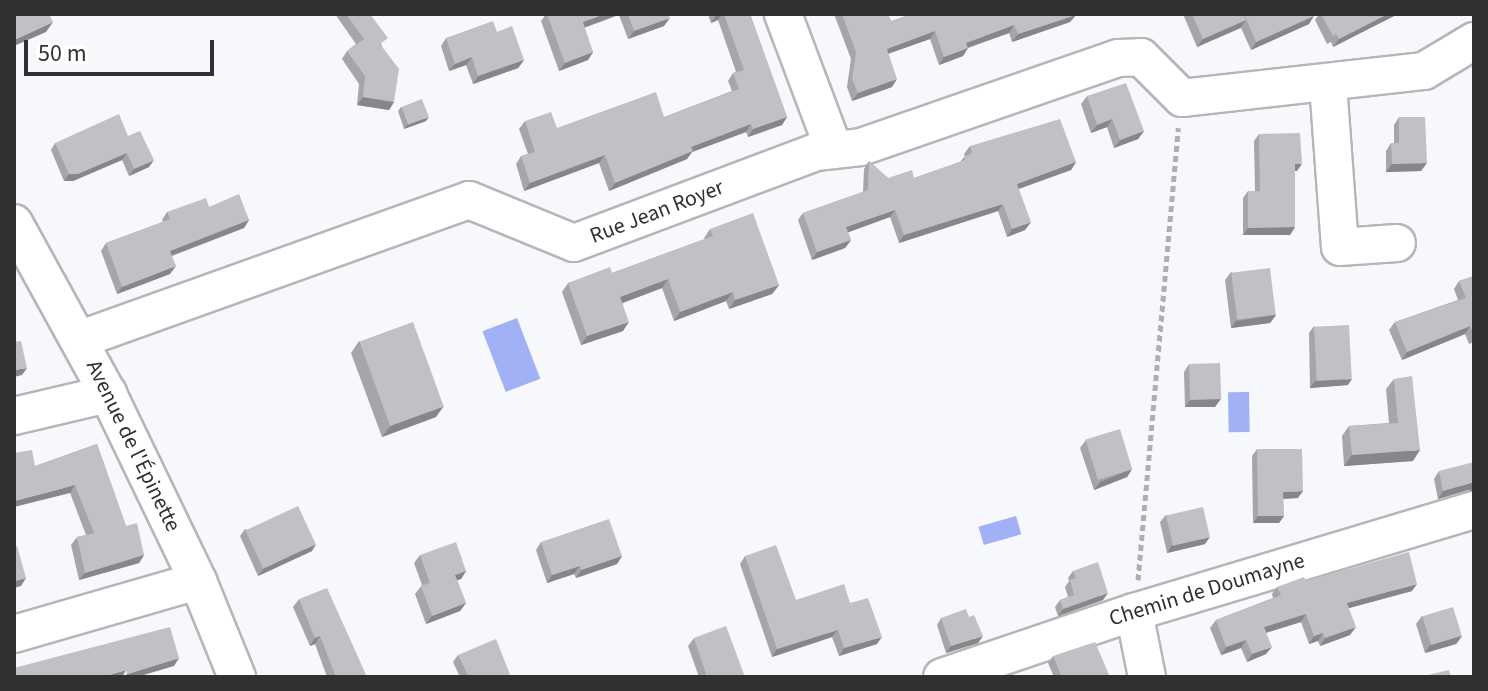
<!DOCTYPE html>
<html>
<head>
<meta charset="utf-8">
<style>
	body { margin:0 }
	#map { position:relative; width:1488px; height:691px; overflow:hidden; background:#f7f8fc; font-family:"Source Sans 3",sans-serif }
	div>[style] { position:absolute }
	.water>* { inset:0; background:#a2b0f5; transform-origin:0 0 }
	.path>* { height:5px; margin-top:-2.5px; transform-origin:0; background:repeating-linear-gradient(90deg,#afafb2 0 6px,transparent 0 10px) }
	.roads { filter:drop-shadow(2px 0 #b5b6ba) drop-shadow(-2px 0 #b5b6ba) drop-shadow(0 2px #b5b6ba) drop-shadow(0 -2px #b5b6ba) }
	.minor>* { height:36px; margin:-18px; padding:0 18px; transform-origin:18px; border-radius:18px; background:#fff }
	.wall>* { inset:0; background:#a5a6a9 }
	.shaded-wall>* { inset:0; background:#868789 }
	.building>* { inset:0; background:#c0c1c4; transform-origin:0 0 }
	span { translate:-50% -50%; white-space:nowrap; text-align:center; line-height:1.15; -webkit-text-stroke:8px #fff; paint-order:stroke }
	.street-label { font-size:22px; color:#313132 }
	.frame { position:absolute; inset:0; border:16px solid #313132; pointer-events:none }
	.scale { position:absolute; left:24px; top:40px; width:190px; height:36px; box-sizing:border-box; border:4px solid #313132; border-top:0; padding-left:10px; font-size:24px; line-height:28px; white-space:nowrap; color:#313132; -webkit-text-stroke:6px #fff; paint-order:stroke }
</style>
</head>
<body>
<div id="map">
	<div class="water">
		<div style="left:517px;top:318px;width:65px;height:37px;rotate:69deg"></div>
		<div style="left:1249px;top:392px;width:40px;height:21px;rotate:89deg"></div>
		<div style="left:1016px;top:516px;width:19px;height:39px;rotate:74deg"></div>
	</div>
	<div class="path">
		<div style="left:1138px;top:580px;width:454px;rotate:-84.9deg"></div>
	</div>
	<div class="roads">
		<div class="minor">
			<div style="left:783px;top:14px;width:145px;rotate:69.4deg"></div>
			<div style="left:1328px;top:84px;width:163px;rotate:85.8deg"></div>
			<div style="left:1340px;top:247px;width:57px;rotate:-4deg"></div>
			<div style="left:14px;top:223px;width:195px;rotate:61.2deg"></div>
			<div style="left:108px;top:394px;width:208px;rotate:64.3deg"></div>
			<div style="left:198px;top:581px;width:104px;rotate:67.9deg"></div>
			<div style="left:81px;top:339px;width:412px;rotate:-19.7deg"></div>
			<div style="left:469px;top:200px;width:113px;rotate:22.3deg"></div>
			<div style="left:574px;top:243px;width:259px;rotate:-20.6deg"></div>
			<div style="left:816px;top:152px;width:45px;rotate:-6.3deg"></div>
			<div style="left:861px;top:147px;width:272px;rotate:-19.1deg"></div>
			<div style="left:1118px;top:58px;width:23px;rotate:-2deg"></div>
			<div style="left:1141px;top:57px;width:58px;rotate:45deg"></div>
			<div style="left:1182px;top:98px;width:244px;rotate:-6.4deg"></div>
			<div style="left:1424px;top:71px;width:58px;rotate:-31deg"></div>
			<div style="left:14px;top:416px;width:97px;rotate:-13.2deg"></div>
			<div style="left:1134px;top:612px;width:66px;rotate:78.7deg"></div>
			<div style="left:14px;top:634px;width:191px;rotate:-16.1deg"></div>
			<div style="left:942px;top:677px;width:203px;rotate:-18.7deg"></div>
			<div style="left:1134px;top:612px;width:355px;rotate:-16.7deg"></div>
		</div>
	</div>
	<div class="wall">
		<div style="clip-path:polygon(335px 14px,370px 14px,382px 46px,394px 102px,389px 110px,357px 105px,359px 84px,342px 59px,347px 51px,356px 44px)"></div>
		<div style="clip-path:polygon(546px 14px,668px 14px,664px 26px,628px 39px,619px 15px,584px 28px,593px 52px,588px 60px,559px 71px,541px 21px)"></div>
		<div style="clip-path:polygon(708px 14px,750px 14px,787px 117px,782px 125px,748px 137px,746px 132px,692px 152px,687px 159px,609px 191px,599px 163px,524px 191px,516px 164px,521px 156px,528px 154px,519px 129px,525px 121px,557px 128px,664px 117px,732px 91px,728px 81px,733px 73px,736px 72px,718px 20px,711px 23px)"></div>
		<div style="clip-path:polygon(834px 14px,888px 14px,891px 21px,1076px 15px,1070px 22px,1012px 42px,1009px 33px,968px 48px,963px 56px,939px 65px,930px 39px,888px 54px,892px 87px,852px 101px,847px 87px,851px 59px)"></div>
		<div style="clip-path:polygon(1183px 14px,1314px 14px,1309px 24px,1251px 50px,1241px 28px,1197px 47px)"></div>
		<div style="clip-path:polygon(1319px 14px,1398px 14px,1333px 47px,1331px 42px,1327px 44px,1315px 20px)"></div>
		<div style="clip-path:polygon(497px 32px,524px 60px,518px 68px,473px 84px,466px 65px,449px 71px,441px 46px,446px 38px)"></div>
		<div style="clip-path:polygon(1087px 96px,1144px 131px,1138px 139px,1114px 148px,1107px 127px,1091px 133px,1081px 104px)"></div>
		<div style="clip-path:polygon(401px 107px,426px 121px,404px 129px,398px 111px)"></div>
		<div style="clip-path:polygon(1399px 117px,1421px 171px,1386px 172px,1386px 151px,1391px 143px,1394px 143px,1394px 125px)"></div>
		<div style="clip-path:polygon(1259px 134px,1297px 171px,1295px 171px,1295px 227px,1290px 235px,1243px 235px,1243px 198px,1248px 191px,1255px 191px,1254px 141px)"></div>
		<div style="clip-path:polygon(128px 136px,149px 167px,129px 176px,122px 160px,73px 181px,64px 181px,51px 150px,55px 143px)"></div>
		<div style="clip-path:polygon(970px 146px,1076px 162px,1071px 170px,1019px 189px,1025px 230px,1007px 237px,998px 211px,899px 243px,890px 217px,848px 232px,851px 240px,845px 248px,812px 260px,798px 220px,803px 213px,863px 192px,864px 169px,869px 161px,888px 178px,914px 178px,960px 162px,965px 156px,964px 154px)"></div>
		<div style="clip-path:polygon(209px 207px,249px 220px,244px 228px,172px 256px,170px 274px,117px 294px,101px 251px,106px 243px,163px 222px,162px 220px,167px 212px)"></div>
		<div style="clip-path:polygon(710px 229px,779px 285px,772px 294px,729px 309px,726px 301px,674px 321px,662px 288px,623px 303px,623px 331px,581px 345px,562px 292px,568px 283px,612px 273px,705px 239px,704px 238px)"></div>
		<div style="clip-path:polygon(1231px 272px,1276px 315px,1270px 323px,1231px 328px,1225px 280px)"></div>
		<div style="clip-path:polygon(1474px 276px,1474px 342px,1469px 344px,1465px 334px,1402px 360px,1389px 330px,1395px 322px,1458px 300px,1454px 289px,1459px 281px)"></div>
		<div style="clip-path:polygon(1314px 326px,1348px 385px,1310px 388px,1309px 333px)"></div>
		<div style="clip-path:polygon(359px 341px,436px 417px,382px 437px,351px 353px)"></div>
		<div style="clip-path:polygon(1189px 364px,1215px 407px,1185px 407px,1184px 372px)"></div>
		<div style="clip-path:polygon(1394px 379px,1413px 461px,1344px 466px,1342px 436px,1349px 426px,1389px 423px,1386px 389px)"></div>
		<div style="clip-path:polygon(1086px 440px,1132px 469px,1127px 477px,1094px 490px,1080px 448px)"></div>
		<div style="clip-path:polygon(97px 444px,126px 526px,144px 555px,139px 563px,79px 580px,71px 545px,77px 537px,86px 535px,70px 493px,35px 466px)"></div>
		<div style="clip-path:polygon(1257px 449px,1298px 498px,1283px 499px,1284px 516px,1279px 523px,1253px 523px,1252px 456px)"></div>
		<div style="clip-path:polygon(1439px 471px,1468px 490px,1438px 499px,1434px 479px)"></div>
		<div style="clip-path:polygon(1166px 515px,1205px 544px,1167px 553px,1160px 522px)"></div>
		<div style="clip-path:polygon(245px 529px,312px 551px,258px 576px,240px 536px)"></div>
		<div style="clip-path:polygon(541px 542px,622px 556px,617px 564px,576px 578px,574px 574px,547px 583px,536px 550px)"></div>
		<div style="clip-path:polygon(420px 555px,466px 571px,461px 579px,457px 580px,466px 603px,460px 611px,426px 624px,415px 594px,422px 585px,414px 563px)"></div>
		<div style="clip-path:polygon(745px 556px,796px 600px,850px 603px,877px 644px,839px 656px,832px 637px,772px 657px,740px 564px)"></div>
		<div style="clip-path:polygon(1073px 571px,1103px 600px,1058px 616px,1055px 607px,1060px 600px,1068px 597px,1065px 587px,1069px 581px,1068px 578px)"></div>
		<div style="clip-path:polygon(1306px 581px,1412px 591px,1349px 608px,1350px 635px,1320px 646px,1318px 641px,1309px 644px,1301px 622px,1266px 633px,1266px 654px,1247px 662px,1241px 648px,1221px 655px,1210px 628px,1216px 620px,1273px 598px,1272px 594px,1277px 587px)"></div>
		<div style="clip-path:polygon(299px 599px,367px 677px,327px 677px,315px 644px,310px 646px,293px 607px)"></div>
		<div style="clip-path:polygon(1422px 616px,1462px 636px,1456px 644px,1425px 653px,1416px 624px)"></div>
		<div style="clip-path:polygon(941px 618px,978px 643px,946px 653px,937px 625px)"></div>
		<div style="clip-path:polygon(694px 638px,745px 677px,699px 677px,688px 646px)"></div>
		<div style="clip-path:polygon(458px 655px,511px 677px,460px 677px,453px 662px)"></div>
		<div style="clip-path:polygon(1053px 656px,1110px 677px,1054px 677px,1048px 663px)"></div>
	</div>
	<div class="shaded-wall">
		<div style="clip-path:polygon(605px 14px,620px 14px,577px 30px,583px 22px)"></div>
		<div style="clip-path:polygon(719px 14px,722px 14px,718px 20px,711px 23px,716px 15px)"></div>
		<div style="clip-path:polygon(1388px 14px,1398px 14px,1333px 47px,1339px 39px)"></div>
		<div style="clip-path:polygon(1076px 15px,1070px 22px,1012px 42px,1018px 34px)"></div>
		<div style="clip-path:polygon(1314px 16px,1309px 24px,1251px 50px,1256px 42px)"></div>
		<div style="clip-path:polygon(670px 18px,664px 26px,628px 39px,634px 31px)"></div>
		<div style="clip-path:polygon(1246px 20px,1240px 28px,1197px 47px,1203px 39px)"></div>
		<div style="clip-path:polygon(53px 22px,46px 32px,14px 46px,14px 40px)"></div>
		<div style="clip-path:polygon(1014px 25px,1009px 33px,961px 50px,966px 43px)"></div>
		<div style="clip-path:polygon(935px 31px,930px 39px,881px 56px,887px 49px)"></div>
		<div style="clip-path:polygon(968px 48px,963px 56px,939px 65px,944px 57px)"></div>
		<div style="clip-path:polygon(593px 52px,588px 60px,559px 71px,565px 63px)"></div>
		<div style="clip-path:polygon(472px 57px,466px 65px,449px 71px,455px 64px)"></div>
		<div style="clip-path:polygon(524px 60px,518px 68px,473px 84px,478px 76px)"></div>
		<div style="clip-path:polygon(897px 79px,892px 87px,852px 101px,858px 93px)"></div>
		<div style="clip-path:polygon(363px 97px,394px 102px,389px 110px,357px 105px)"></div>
		<div style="clip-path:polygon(429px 117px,426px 121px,404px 129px,407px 125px)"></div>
		<div style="clip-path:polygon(787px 117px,782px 125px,748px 137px,753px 129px)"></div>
		<div style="clip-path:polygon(1112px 119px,1107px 127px,1091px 133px,1097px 125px)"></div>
		<div style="clip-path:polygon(751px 124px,746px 132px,692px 152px,687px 159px,609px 191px,615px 183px,691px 147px)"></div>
		<div style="clip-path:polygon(1144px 131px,1138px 139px,1114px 148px,1120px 140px)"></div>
		<div style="clip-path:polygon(127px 153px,122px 160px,73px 181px,64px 181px,69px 174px)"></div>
		<div style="clip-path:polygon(605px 155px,599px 163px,524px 191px,530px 183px)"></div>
		<div style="clip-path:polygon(154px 160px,149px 167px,129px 176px,134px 169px)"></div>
		<div style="clip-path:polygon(1076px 162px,1071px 170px,1012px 191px,1017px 184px)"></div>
		<div style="clip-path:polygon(1427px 163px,1421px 171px,1386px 172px,1392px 164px)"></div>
		<div style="clip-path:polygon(1295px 164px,1302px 164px,1297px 171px,1290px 171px)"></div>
		<div style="clip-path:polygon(1003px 204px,998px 211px,899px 243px,904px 235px)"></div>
		<div style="clip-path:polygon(895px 210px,890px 217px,841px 235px,846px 227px)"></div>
		<div style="clip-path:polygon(249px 220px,244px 228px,165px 258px,170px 251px)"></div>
		<div style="clip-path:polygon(1031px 222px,1025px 230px,1007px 237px,1012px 229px)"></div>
		<div style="clip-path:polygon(1295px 227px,1290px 235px,1243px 235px,1248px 228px)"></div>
		<div style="clip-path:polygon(851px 240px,845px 248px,812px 260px,817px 252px)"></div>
		<div style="clip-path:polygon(176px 266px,170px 274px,117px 294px,122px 287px)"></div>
		<div style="clip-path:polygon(668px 279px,662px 288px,614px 306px,620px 297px)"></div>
		<div style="clip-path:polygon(779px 285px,772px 294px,729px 309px,735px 300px)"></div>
		<div style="clip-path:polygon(733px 292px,726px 301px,674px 321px,680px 312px)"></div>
		<div style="clip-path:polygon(1276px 315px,1270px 323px,1231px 328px,1236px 321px)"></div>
		<div style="clip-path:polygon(629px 322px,623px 331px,581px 345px,587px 336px)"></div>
		<div style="clip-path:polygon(1470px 326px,1465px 334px,1402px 360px,1407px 352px)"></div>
		<div style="clip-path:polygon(27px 368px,22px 375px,14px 377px,14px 370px)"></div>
		<div style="clip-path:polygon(1352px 379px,1348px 385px,1310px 388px,1315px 381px)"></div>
		<div style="clip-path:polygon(1191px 399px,1221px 399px,1215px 407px,1185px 407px)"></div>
		<div style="clip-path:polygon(444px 406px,436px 417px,382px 437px,390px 426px)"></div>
		<div style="clip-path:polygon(1420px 450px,1413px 461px,1344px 466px,1352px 455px)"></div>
		<div style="clip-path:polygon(1132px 469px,1127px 477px,1094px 490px,1100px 482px)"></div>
		<div style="clip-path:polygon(1474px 482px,1474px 491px,1468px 490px,1438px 499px,1443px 491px)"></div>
		<div style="clip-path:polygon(75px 485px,70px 493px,14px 507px,14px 501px)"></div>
		<div style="clip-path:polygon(1303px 491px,1298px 498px,1278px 499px,1283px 492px)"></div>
		<div style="clip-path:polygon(1258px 516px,1284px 516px,1279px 523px,1253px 523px)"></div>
		<div style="clip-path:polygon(1210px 537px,1205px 544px,1167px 553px,1172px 545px)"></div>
		<div style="clip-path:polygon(316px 544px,312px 551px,258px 576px,263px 569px)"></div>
		<div style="clip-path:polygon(144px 555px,139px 563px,79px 580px,85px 573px)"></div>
		<div style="clip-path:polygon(622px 556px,617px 564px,576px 578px,581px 570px)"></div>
		<div style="clip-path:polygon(580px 566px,574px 574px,547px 583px,552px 575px)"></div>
		<div style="clip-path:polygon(466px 571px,461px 579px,449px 583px,455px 575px)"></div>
		<div style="clip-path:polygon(26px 578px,21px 586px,14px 588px,14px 581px)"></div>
		<div style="clip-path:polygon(1417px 584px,1412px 591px,1342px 610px,1347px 603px)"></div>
		<div style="clip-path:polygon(1108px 593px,1103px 600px,1058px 616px,1063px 609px)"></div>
		<div style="clip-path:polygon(466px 603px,460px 611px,426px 624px,432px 616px)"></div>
		<div style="clip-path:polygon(1306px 614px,1301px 622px,1258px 635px,1264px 627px)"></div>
		<div style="clip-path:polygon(1356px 627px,1350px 635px,1320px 646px,1325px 638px)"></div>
		<div style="clip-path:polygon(838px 630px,832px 637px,772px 657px,777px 649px)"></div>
		<div style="clip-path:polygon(1323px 633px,1318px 641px,1309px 644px,1314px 636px)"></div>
		<div style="clip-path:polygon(320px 636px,315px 644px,310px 646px,315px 638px)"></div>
		<div style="clip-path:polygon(983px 636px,978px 643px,946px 653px,951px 646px)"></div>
		<div style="clip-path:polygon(1462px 636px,1456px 644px,1425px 653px,1430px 645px)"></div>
		<div style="clip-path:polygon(882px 637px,877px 644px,839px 656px,844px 648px)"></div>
		<div style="clip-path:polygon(1246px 640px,1241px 648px,1221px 655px,1226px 647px)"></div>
		<div style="clip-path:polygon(1272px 647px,1266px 654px,1247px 662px,1252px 654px)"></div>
		<div style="clip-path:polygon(179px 658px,174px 666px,137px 677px,125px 677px,127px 674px)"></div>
		<div style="clip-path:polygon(126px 670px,122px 677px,102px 677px)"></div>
	</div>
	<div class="building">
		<div style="clip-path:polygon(14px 14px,49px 14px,53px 22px,14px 40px)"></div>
		<div style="clip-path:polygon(346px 14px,370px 14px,388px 38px,380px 44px,399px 69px,394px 102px,363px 97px,365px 76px,347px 51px,364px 39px)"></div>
		<div style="clip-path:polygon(547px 14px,605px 14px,583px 22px,593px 52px,565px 63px)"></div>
		<div style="clip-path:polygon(628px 14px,668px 14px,670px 18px,634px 31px)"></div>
		<div style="clip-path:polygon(724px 14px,750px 14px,787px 117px,753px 129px,751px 124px,691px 147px,693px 151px,615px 183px,605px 155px,530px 183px,521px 156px,535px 152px,525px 121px,551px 112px,557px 128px,656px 92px,664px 117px,739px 89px,733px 73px,744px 70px)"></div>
		<div style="clip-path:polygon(842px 14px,888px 14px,891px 21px,911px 14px,1076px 15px,1018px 34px,1014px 25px,966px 43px,968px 48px,944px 57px,935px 31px,887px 49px,897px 79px,858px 93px,852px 79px,856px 52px)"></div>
		<div style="clip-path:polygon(1192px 14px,1243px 14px,1246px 20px,1203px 39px)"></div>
		<div style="clip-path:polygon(1244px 14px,1314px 14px,1314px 16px,1256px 42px)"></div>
		<div style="clip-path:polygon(1321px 14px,1388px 14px,1339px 39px,1336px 34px,1333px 36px)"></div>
		<div style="clip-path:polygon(493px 21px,497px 32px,512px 26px,524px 60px,478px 76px,472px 57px,455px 64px,446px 38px)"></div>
		<div style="clip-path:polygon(1126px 83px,1144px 131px,1120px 140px,1112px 119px,1097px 125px,1087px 96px)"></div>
		<div style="left:422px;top:99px;width:19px;height:22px;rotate:69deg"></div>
		<div style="clip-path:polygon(119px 114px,128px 136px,140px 131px,154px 160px,134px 169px,127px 153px,78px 174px,69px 174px,55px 143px)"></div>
		<div style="clip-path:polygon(1399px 117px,1425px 117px,1427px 163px,1392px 164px,1391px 143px,1399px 143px)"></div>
		<div style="clip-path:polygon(1060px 119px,1076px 162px,1017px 184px,1031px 222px,1012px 229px,1003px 204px,904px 235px,895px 210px,846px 227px,851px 240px,817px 252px,803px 213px,868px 190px,869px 161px,888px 178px,912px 170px,914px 178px,965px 160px,964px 157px,972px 153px,970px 146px)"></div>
		<div style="clip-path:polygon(1300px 133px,1302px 164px,1295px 164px,1295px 227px,1248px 228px,1248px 191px,1260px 191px,1259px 134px)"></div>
		<div style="clip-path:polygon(239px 194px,249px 220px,170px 251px,176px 266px,122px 287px,106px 243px,170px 219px,167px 212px,206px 198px,209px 207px)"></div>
		<div style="clip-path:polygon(753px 213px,779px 285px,735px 300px,733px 292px,680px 312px,668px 279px,620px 297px,629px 322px,587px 336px,568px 283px,610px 267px,612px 273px,713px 236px,710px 229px)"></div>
		<div style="left:1270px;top:268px;width:47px;height:39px;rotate:83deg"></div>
		<div style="clip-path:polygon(1474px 276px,1474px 336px,1470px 326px,1407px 352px,1395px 322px,1466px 298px,1459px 281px)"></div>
		<div style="left:413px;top:322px;width:90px;height:57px;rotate:70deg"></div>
		<div style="left:1349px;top:325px;width:54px;height:35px;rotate:87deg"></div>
		<div style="clip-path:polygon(21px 341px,27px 368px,14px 370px,14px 342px)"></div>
		<div style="left:1220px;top:363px;width:36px;height:31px;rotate:88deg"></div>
		<div style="clip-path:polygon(1412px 376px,1420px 450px,1352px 455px,1349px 426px,1398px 423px,1394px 379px)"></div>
		<div style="left:1120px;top:429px;width:42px;height:36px;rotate:73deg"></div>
		<div style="clip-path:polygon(97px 444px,126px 526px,137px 523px,144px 555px,85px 573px,77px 537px,94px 533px,75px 485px,14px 501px,14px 453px,32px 450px,35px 466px)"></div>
		<div style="clip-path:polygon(1257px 449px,1302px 449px,1303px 491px,1283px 492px,1284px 516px,1258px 516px)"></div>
		<div style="clip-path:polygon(1474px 462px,1474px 482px,1443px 491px,1439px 471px)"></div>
		<div style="left:298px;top:506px;width:42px;height:58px;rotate:65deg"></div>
		<div style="left:1203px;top:507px;width:31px;height:38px;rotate:77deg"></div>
		<div style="clip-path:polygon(609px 519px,622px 556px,581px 570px,580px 566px,552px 575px,541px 542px)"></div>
		<div style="clip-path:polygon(456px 542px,466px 571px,455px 575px,466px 603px,432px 616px,421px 586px,430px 583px,420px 555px)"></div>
		<div style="clip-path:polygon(776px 545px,796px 600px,844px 584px,850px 603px,868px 598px,882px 637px,844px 648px,838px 630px,777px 649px,745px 556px)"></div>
		<div style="clip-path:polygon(17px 546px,26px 578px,14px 581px,14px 547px)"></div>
		<div style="clip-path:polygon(1409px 552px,1417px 584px,1347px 603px,1356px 627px,1325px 638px,1323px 633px,1314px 636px,1306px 614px,1264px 627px,1272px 647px,1252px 654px,1246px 640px,1226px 647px,1216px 620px,1281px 595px,1277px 587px,1304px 577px,1306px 581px)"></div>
		<div style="clip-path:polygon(1098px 562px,1108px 593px,1063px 609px,1060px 600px,1074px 595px,1070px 580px,1076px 578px,1073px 571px)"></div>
		<div style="clip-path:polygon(327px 588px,367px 677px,336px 677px,320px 636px,315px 638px,299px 599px)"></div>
		<div style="left:1453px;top:607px;width:30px;height:32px;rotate:73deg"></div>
		<div style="clip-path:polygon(966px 609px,969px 617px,974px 615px,983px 636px,951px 646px,941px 618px)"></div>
		<div style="clip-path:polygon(726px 626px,745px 677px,707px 677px,694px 638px)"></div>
		<div style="clip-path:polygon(170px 627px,179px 658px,127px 674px,126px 670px,102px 677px,14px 677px,14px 668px)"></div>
		<div style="clip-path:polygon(496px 639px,511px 677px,469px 677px,458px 655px)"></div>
		<div style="clip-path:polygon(1095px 642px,1110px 677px,1062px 677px,1053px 656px)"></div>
		<div style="clip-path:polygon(1449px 670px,1451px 677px,1420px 677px)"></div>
	</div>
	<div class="street-label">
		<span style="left:657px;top:212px;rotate:-21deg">Rue Jean Royer</span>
		<span style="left:133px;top:446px;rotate:64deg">Avenue de l'Épinette</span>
		<span style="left:1207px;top:590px;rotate:-17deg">Chemin de Doumayne</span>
	</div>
	<div class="frame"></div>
	<div class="scale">50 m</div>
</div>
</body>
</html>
